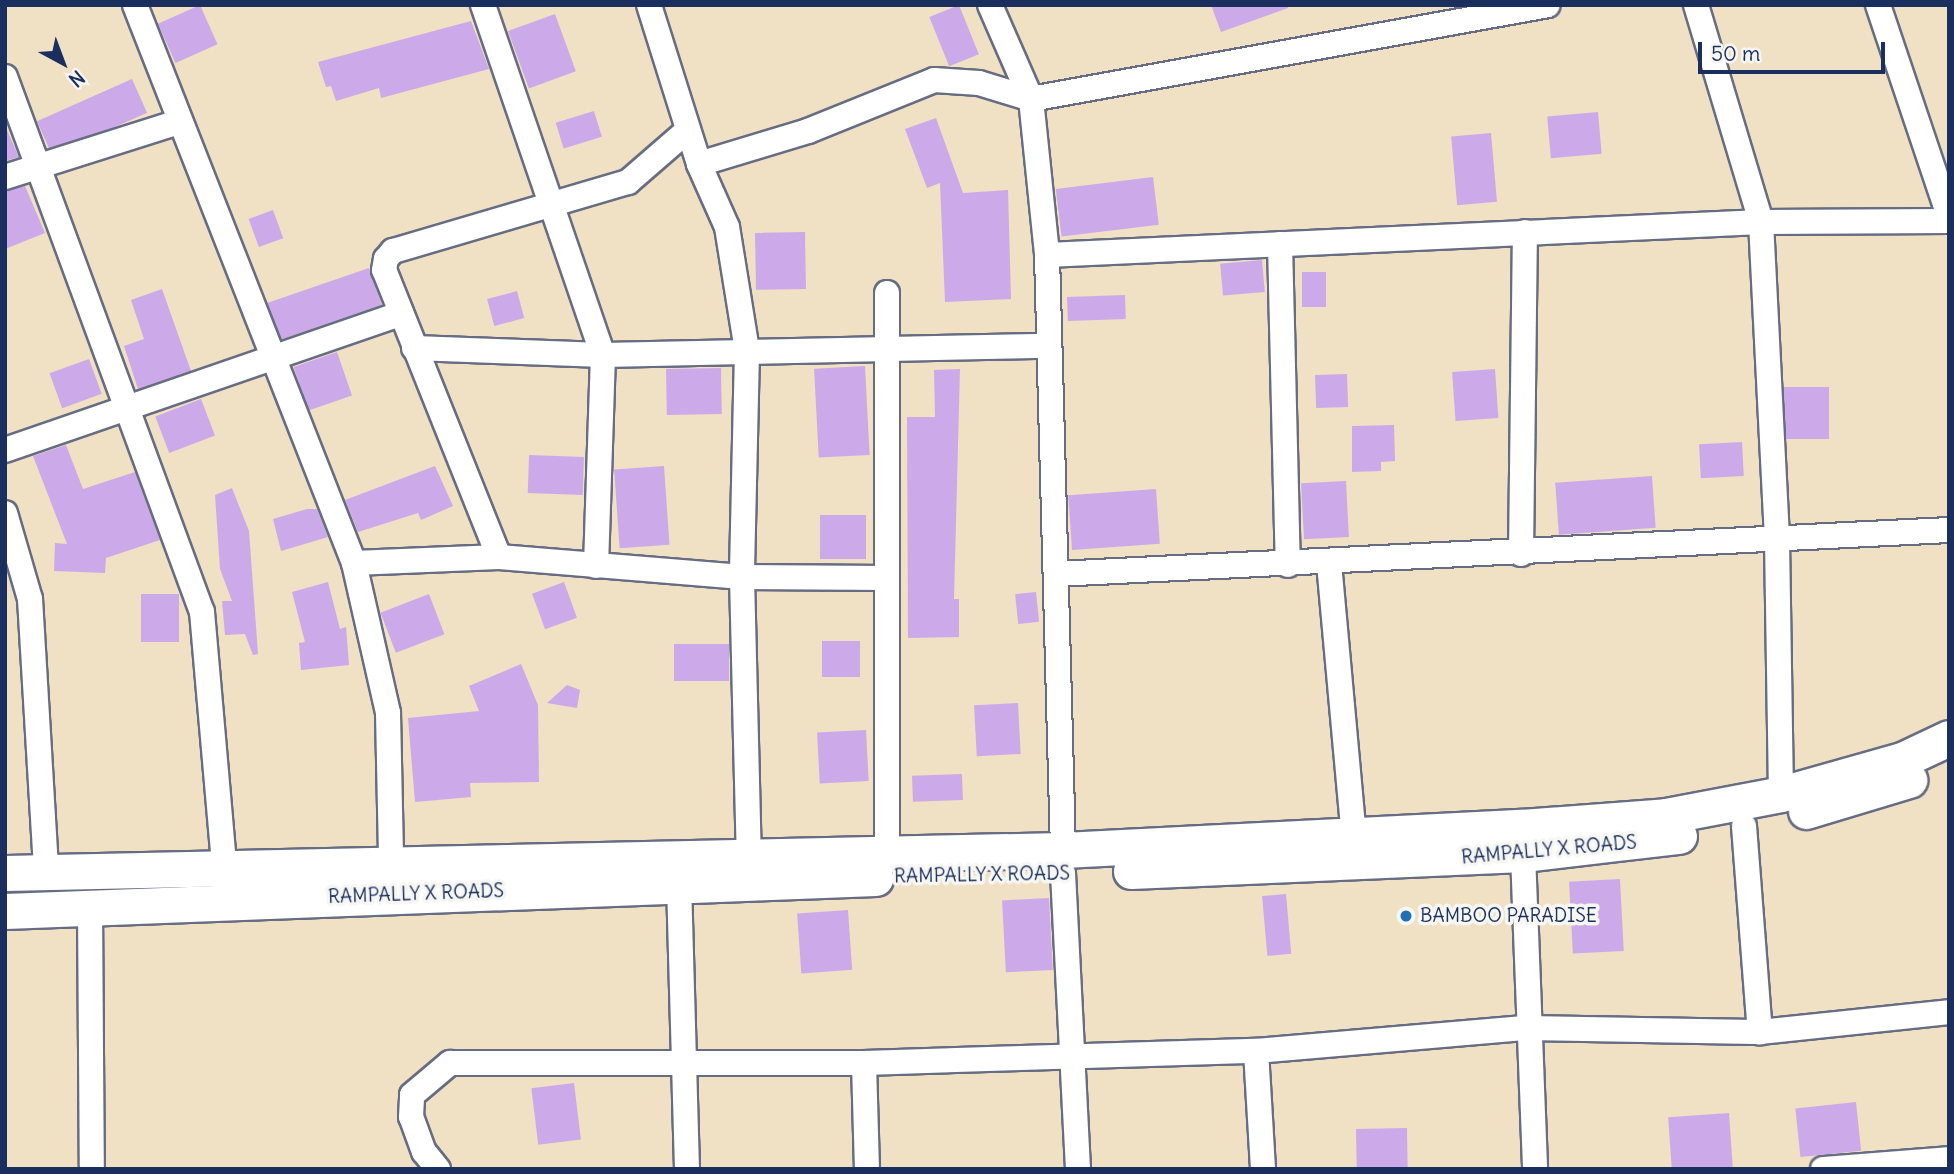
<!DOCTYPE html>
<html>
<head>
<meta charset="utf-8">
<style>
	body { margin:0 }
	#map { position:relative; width:1954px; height:1174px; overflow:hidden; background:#f0e0c4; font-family:Delius,sans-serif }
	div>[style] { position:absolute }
	.building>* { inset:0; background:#ccaae9; transform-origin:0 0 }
	.roads { filter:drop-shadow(2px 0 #666d82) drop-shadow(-2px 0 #666d82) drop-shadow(0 2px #666d82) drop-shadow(0 -2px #666d82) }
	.minor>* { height:24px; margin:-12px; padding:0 12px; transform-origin:12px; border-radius:12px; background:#fff }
	.secondary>* { height:35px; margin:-17.5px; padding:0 17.5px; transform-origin:17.5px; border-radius:17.5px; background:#fff }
	.dots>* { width:19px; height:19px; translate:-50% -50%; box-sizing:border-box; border:4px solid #f6f6f2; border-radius:50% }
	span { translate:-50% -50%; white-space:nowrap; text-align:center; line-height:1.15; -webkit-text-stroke:7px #f6f6f2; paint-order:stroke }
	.street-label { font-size:19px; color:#1b2f5e }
	.poi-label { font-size:19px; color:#1b2f5e }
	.left { translate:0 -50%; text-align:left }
	.frame { position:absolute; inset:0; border:7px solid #1b2f5e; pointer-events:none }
	.north { position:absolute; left:28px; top:28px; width:70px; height:70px; -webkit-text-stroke:5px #f6f6f2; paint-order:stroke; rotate:139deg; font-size:19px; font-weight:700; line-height:28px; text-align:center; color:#1b2f5e }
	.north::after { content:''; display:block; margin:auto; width:24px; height:32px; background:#1b2f5e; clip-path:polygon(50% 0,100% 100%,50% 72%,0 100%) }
	.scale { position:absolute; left:1698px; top:42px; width:187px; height:32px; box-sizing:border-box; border:4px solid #1b2f5e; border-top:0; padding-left:9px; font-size:21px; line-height:24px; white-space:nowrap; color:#1b2f5e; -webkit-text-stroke:5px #f6f6f2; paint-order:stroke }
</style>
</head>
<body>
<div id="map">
	<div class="building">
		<div style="left:200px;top:5px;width:43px;height:46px;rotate:66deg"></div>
		<div style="left:959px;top:5px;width:53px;height:32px;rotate:68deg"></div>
		<div style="clip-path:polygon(1211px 5px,1288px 5px,1288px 8px,1221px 32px)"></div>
		<div style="left:555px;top:14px;width:61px;height:50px;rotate:70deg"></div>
		<div style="clip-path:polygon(471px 21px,489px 69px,381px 98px,379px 88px,336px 101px,331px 86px,326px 87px,318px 62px)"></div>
		<div style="left:132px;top:79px;width:37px;height:104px;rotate:66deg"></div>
		<div style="left:594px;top:111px;width:27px;height:40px;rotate:73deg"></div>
		<div style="left:1598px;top:112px;width:42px;height:51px;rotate:85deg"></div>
		<div style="clip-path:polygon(936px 118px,963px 193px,1008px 190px,1011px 299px,945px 302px,940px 183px,927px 188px,905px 129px)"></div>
		<div style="clip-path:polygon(5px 126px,19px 157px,5px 161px)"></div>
		<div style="left:1491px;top:133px;width:69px;height:40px;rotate:85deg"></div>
		<div style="left:1153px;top:177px;width:48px;height:98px;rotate:83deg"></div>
		<div style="clip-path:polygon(25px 186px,45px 233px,5px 249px,5px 191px)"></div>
		<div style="left:273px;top:210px;width:30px;height:26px;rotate:70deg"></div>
		<div style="left:805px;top:232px;width:57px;height:50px;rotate:89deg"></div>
		<div style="left:1262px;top:260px;width:32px;height:42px;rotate:85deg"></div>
		<div style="left:369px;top:268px;width:39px;height:107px;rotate:71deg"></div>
		<div style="left:1302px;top:272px;width:24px;height:35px"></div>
		<div style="clip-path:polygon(162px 289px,191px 371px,138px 389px,124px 346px,144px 339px,131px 300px)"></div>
		<div style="left:517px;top:291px;width:28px;height:31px;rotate:75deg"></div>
		<div style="left:1125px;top:295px;width:24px;height:58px;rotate:88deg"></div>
		<div style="left:337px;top:352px;width:46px;height:46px;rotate:71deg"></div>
		<div style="left:89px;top:359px;width:37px;height:42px;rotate:70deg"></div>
		<div style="left:865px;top:366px;width:89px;height:51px;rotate:87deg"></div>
		<div style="left:721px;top:368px;width:46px;height:55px;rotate:89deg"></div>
		<div style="clip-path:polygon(960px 369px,954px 599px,959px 599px,959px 637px,908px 638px,907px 417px,935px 417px,934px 370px)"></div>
		<div style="left:1495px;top:369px;width:49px;height:43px;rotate:86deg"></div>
		<div style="left:1347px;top:374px;width:33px;height:32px;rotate:88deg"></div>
		<div style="left:1829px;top:387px;width:52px;height:45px;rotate:90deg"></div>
		<div style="left:201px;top:399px;width:39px;height:49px;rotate:69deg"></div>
		<div style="clip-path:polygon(1394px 425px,1395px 461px,1381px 462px,1381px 471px,1352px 472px,1352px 426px)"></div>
		<div style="left:1742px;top:442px;width:34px;height:43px;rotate:87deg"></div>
		<div style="clip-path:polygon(66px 445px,83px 489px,135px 472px,160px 540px,106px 558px,105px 573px,54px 571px,55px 543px,67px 544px,33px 456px)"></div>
		<div style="left:584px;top:457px;width:38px;height:55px;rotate:92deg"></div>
		<div style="clip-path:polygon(435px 466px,453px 506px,421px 520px,418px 513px,358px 532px,345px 500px)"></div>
		<div style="left:664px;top:466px;width:79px;height:50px;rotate:86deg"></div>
		<div style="left:1652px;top:476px;width:52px;height:97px;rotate:86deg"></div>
		<div style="left:1346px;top:481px;width:56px;height:45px;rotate:87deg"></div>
		<div style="clip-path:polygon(232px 488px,249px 531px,258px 654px,253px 655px,245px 634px,225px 635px,222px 601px,232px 601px,220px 569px,215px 495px)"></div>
		<div style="left:1156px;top:489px;width:55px;height:88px;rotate:86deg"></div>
		<div style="clip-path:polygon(307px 509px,317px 509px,328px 537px,281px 551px,273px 519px)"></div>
		<div style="left:820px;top:515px;width:46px;height:44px"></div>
		<div style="clip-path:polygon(328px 582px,340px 629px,346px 627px,349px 665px,301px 670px,299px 643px,305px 642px,292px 592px)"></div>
		<div style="left:564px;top:582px;width:38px;height:34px;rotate:70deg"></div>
		<div style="left:1036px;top:592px;width:30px;height:21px;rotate:84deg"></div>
		<div style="left:141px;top:594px;width:38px;height:48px"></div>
		<div style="left:429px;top:594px;width:43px;height:52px;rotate:69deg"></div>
		<div style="left:822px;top:641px;width:38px;height:36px"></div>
		<div style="left:674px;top:644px;width:55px;height:37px"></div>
		<div style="clip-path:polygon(521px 664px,538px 705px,539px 782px,470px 783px,471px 797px,415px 802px,408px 718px,479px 711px,469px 686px)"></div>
		<div style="clip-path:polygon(567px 685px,580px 690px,577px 708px,547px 703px)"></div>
		<div style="left:1018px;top:703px;width:51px;height:44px;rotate:87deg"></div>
		<div style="left:866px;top:730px;width:51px;height:49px;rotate:87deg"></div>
		<div style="left:962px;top:774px;width:26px;height:50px;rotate:88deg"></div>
		<div style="left:1620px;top:879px;width:72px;height:51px;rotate:87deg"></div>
		<div style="left:1286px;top:894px;width:60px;height:24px;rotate:85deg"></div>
		<div style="left:1049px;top:898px;width:72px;height:47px;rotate:87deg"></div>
		<div style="left:848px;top:910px;width:60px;height:51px;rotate:86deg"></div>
		<div style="left:574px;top:1083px;width:57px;height:43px;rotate:83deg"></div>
		<div style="left:1856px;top:1102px;width:49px;height:61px;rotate:84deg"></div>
		<div style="left:1729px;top:1113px;width:54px;height:61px;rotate:86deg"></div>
		<div style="left:1407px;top:1128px;width:41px;height:51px;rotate:89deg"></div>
	</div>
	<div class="roads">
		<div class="minor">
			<div style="left:135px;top:5px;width:599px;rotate:68.57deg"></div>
			<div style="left:354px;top:563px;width:154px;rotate:77.2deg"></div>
			<div style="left:388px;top:713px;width:147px;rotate:88.8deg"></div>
			<div style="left:483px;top:5px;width:370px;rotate:71.1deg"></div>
			<div style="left:603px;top:355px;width:211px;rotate:91.9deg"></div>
			<div style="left:649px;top:5px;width:167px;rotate:72.5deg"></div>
			<div style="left:699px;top:164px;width:69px;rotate:66deg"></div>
			<div style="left:727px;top:227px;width:126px;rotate:80.8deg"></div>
			<div style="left:747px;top:351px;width:226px;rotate:91.3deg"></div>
			<div style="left:742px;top:577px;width:278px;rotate:88.6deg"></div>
			<div style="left:990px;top:5px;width:103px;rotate:66.4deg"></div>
			<div style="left:1031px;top:99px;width:157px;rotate:84.1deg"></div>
			<div style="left:1047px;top:255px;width:595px;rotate:88.46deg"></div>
			<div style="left:1696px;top:5px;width:227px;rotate:73.3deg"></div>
			<div style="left:1761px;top:222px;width:318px;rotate:87.1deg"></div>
			<div style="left:1777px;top:540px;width:254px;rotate:89.1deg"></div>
			<div style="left:1878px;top:5px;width:223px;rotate:71.4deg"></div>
			<div style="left:5px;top:77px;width:570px;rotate:69.79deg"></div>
			<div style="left:202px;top:612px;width:253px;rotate:85deg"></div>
			<div style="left:699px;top:164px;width:114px;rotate:-16.8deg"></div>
			<div style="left:808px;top:131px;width:136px;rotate:-22deg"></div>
			<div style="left:934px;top:80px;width:45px;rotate:3.8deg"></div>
			<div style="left:979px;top:83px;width:54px;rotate:17.1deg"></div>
			<div style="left:1031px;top:99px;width:525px;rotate:-10.3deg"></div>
			<div style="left:5px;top:177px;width:182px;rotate:-17.6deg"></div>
			<div style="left:1280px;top:244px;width:321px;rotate:88.6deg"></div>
			<div style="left:1047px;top:255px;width:715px;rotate:-2.65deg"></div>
			<div style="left:1761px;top:222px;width:188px;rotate:-0.3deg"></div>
			<div style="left:414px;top:348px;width:189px;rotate:2.1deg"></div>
			<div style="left:603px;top:355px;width:445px;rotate:-1.2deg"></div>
			<div style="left:5px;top:450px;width:419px;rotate:-19deg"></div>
			<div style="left:5px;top:513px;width:90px;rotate:73.8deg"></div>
			<div style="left:30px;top:599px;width:273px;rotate:86.6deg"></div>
			<div style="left:1521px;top:554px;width:322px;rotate:-89.3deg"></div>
			<div style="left:499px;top:557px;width:309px;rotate:-111.8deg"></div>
			<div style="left:384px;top:270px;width:11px;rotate:-80deg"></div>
			<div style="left:386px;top:259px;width:11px;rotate:-49deg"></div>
			<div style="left:393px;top:251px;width:245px;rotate:-16.4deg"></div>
			<div style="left:628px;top:182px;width:79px;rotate:-40.9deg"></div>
			<div style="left:354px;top:563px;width:145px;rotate:-2.4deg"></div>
			<div style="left:499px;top:557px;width:244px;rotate:4.7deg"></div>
			<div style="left:742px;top:577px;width:145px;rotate:0.4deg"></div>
			<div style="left:1329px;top:563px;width:277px;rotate:84.8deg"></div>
			<div style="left:1056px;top:574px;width:894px;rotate:-2.82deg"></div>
			<div style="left:1744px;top:826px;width:207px;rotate:85.6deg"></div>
			<div style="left:887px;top:853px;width:560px;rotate:-90deg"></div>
			<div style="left:1523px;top:854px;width:315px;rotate:87.8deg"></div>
			<div style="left:1063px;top:873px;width:296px;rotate:87.1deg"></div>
			<div style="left:679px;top:883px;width:286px;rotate:88.4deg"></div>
			<div style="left:90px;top:908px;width:261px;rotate:89.6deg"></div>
			<div style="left:1256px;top:1051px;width:118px;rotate:86.6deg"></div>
			<div style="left:864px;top:1063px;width:106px;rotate:88.4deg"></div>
			<div style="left:438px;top:1169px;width:22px;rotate:-129deg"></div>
			<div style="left:424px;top:1152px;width:37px;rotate:-110deg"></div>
			<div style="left:411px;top:1117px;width:22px;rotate:-87deg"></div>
			<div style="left:412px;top:1095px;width:50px;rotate:-40.1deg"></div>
			<div style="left:450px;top:1063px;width:414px"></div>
			<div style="left:864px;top:1063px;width:392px;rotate:-1.8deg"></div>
			<div style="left:1256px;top:1051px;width:272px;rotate:-4.9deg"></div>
			<div style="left:1527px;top:1028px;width:233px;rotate:1deg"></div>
			<div style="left:1760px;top:1032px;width:190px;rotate:-6deg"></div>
			<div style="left:1823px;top:1169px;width:126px;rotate:-4.5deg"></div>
		</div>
		<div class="secondary">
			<div style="left:1806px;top:811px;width:108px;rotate:-16.8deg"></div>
			<div style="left:1131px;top:871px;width:392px;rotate:-2.5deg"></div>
			<div style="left:1523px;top:854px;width:157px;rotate:-6.6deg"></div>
			<div style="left:5px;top:873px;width:1058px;rotate:-1.25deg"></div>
			<div style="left:1063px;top:850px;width:459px;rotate:-2.9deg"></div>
			<div style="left:1521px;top:827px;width:145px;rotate:-4.3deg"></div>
			<div style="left:1666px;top:816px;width:117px;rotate:-10.8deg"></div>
			<div style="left:1781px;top:794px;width:126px;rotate:-15.7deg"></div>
			<div style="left:1902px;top:760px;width:52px;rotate:-25.1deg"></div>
			<div style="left:5px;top:911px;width:871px;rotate:-2.17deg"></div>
		</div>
	</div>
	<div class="dots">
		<div style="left:1406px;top:916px;background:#1f6fb2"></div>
	</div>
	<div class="street-label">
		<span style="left:1549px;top:850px;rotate:-5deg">RAMPALLY X ROADS</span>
		<span style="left:982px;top:875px;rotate:-1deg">RAMPALLY X ROADS</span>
		<span style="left:416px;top:894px;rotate:-2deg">RAMPALLY X ROADS</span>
	</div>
	<div class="poi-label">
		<span class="left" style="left:1420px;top:916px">BAMBOO PARADISE</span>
	</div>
	<div class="frame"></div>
	<div class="north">N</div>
	<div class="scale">50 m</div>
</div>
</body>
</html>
